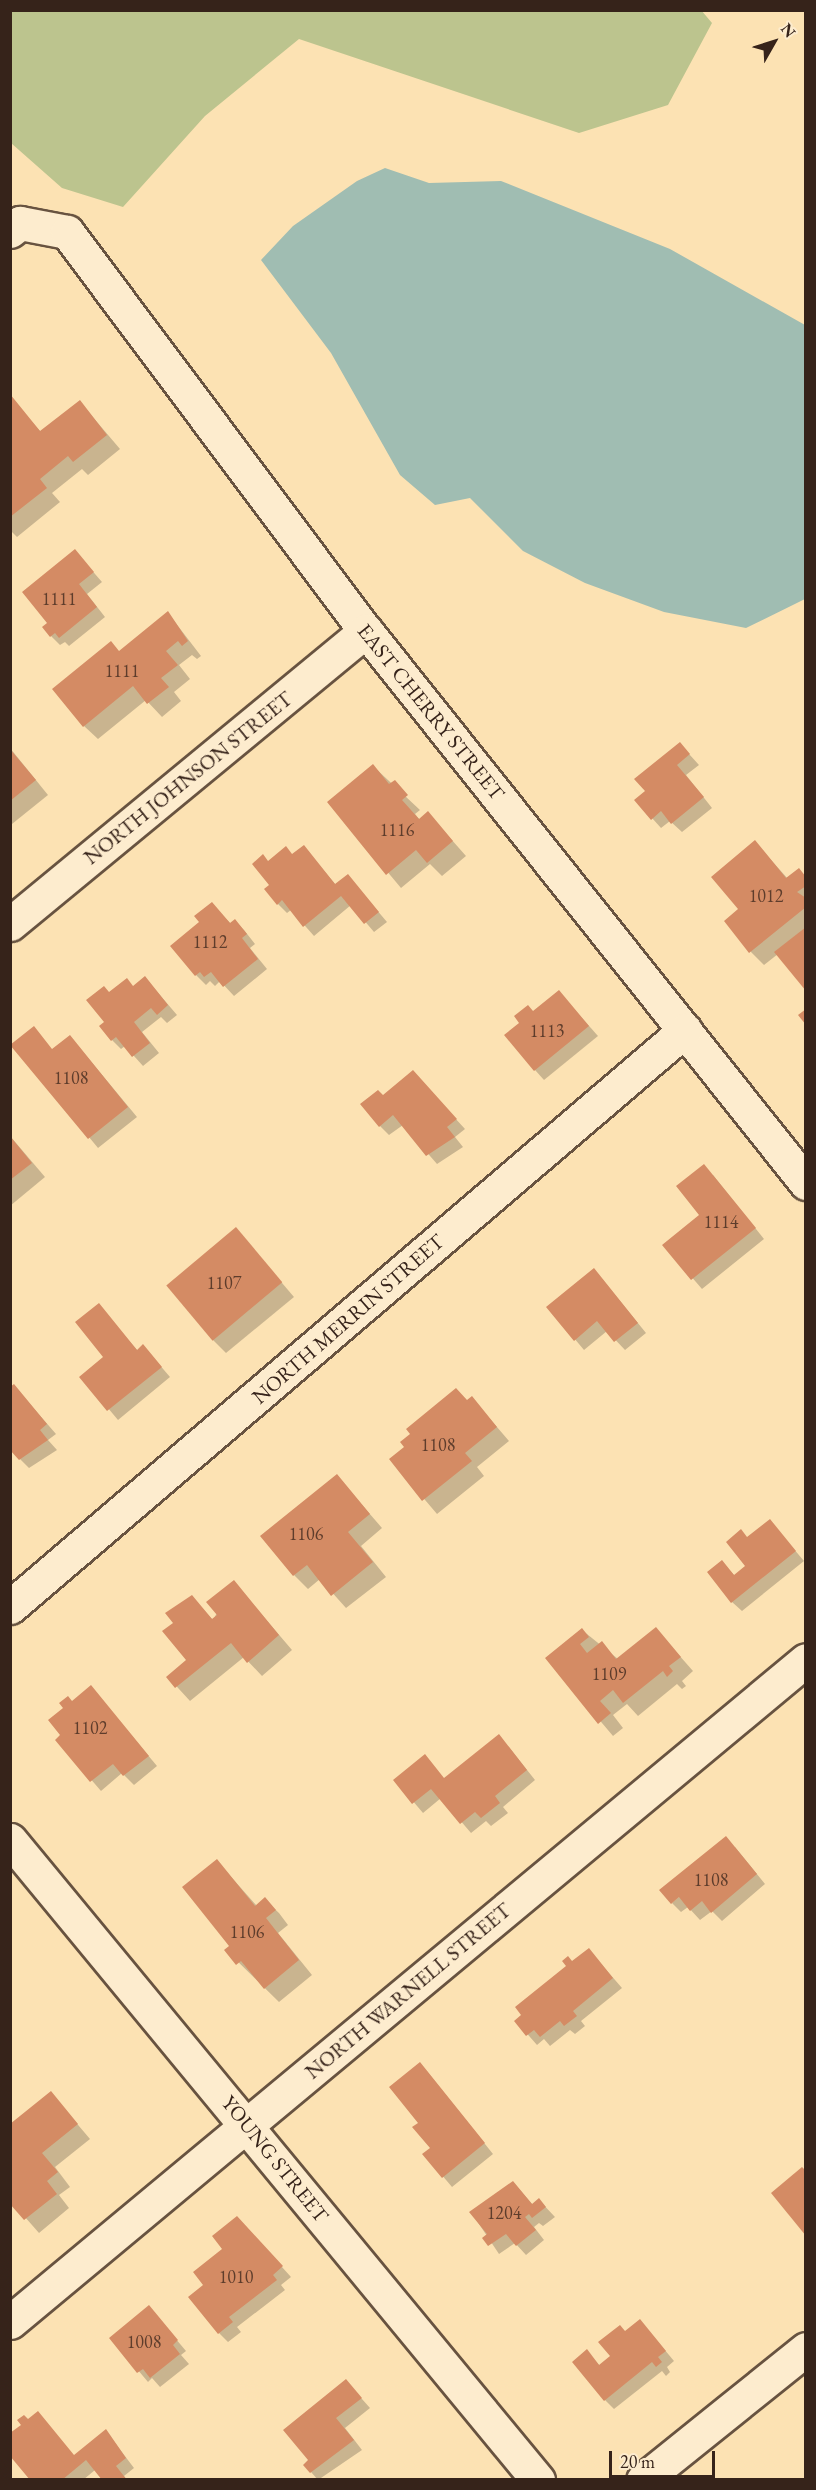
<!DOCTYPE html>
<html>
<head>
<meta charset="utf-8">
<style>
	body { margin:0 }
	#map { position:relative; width:816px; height:2490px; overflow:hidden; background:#fce2b3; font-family:"EB Garamond",serif }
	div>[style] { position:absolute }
	.green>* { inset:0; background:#bcc48e }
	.water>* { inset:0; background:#a0bdb2 }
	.shadow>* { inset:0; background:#0003 }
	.building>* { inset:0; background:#d48b64; transform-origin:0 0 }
	.roads { filter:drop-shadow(2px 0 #685340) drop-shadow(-2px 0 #685340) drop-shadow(0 2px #685340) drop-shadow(0 -2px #685340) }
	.minor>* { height:33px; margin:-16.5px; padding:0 16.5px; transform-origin:16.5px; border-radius:16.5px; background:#fdecce }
	.tertiary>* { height:33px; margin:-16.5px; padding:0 16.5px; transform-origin:16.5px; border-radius:16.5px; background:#fdecce }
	span { translate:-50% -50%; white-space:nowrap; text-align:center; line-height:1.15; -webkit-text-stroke:5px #fdecce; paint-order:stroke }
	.number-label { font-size:18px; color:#5e3d2c }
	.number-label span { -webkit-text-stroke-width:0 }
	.street-label { font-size:21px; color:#36231a }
	.frame { position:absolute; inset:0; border:12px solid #36231a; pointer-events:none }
	.north { position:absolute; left:744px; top:12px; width:60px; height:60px; -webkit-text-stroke:4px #fdecce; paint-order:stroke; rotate:51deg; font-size:16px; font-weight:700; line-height:24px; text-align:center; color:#36231a }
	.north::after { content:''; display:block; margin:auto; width:21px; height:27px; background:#36231a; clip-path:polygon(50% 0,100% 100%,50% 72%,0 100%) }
	.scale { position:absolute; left:609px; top:2451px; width:106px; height:27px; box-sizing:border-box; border:3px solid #36231a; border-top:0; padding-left:8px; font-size:18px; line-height:21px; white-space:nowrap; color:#36231a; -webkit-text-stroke:4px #fdecce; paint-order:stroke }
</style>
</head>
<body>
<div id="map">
	<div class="green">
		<div style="clip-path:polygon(701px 10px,712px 23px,668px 105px,579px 133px,299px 39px,205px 116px,123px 207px,62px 188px,11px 143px,11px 11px)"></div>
	</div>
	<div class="water">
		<div style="clip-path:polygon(385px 168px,429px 183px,501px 181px,670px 249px,805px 325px,805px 599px,746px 628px,664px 612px,585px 583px,523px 551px,470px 498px,435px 505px,400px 475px,331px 353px,261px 260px,293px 226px,357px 181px)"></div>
	</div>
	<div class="shadow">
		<div style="clip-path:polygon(10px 398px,41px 432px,80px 402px,120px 449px,88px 475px,82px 469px,52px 493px,60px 502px,17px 537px,10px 530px)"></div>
		<div style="clip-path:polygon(75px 551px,102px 582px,87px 594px,105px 617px,69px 646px,65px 642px,60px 645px,51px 636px,49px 623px)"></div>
		<div style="clip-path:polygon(168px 613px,201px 656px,197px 659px,192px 655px,179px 665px,190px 679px,174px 692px,181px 701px,162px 717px,146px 700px,98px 739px,84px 726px,120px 653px)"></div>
		<div style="clip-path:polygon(680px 744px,699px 765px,686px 775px,712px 808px,682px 832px,670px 821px,661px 828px,652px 818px)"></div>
		<div style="clip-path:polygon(10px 748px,48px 795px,12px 824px,10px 822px)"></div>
		<div style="clip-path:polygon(373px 766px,420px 810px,415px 814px,420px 820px,428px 813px,466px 856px,442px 876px,430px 864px,401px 888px,329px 802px)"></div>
		<div style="clip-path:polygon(755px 842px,788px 879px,806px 877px,806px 989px,778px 954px,764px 965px,751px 952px,740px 909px)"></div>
		<div style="clip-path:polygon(304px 847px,336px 885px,348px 876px,387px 922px,374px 932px,351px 905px,314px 936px,291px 910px,287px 913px,278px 904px,269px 862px,293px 855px)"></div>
		<div style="clip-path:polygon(212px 904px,231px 924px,235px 921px,244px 930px,255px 944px,250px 948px,267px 969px,234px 996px,220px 981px,215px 986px,210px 981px,206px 985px,196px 975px,202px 923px)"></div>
		<div style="clip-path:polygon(134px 987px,154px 988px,177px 1015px,167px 1023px,161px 1017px,142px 1032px,159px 1053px,143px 1066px,125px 1046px,121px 1049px,112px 1040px,106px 1022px,110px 993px)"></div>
		<div style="clip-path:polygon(559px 992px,598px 1036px,544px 1080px,535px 1070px,533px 1013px)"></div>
		<div style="clip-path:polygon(13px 1045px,53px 1050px,79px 1047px,137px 1117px,98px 1148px)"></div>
		<div style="clip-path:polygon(422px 1082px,465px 1129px,455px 1137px,463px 1147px,437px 1164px,403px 1125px,389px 1135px,380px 1126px,383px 1096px)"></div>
		<div style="clip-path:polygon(10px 1136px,45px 1177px,10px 1206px)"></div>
		<div style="clip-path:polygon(713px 1175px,764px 1239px,702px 1289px,664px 1245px,701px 1216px)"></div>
		<div style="clip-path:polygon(236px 1229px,294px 1297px,226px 1353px,212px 1339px)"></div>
		<div style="clip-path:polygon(603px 1280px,646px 1333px,625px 1350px,607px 1331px,584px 1350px,548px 1307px)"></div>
		<div style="clip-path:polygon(98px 1305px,138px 1351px,152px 1356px,170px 1377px,118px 1420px,82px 1377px,105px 1358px)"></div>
		<div style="clip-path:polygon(23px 1396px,56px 1434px,48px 1440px,57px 1450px,29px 1468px,20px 1459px)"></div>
		<div style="clip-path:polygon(472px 1398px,509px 1441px,477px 1467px,484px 1476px,437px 1514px,391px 1460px)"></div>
		<div style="clip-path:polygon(337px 1476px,382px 1528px,361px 1546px,386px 1577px,346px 1608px,320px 1579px,308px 1589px,294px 1575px)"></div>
		<div style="clip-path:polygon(770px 1521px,804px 1561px,742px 1611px,732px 1602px,722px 1562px,735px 1576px,747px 1566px,748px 1538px)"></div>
		<div style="clip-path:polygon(234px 1582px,292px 1650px,262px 1676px,244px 1657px,190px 1701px,168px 1677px,188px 1661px,175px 1623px,192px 1597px,213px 1620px)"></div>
		<div style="clip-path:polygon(656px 1629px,693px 1671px,682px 1681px,686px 1686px,682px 1689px,677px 1684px,638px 1716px,627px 1704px,613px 1715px,623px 1728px,613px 1736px,547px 1658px,582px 1630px,618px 1659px)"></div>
		<div style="clip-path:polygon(91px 1687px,157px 1766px,134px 1785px,122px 1773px,101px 1791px,57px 1740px)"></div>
		<div style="clip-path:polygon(508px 1746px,535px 1780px,503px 1807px,508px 1813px,491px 1826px,486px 1821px,471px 1833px,441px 1798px,423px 1813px,395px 1780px,445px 1780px)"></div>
		<div style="clip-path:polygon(735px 1847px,765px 1884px,722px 1921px,712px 1911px,700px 1920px,688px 1907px,681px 1912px,672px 1903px)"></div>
		<div style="clip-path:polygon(217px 1861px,257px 1906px,265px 1900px,279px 1913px,288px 1925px,278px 1933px,312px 1975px,279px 2002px,226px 1950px,231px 1946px)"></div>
		<div style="clip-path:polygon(589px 1950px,622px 1988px,581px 2021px,585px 2026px,575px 2034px,570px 2030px,550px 2046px,544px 2039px,537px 2045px,516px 2021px)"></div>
		<div style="clip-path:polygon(429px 2074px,493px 2154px,452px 2187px,424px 2154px,432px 2148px,420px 2123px)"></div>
		<div style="clip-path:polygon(51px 2093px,90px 2139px,55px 2167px,70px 2187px,59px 2195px,69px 2208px,39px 2233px,10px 2200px)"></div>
		<div style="clip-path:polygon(513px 2182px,533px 2205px,539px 2200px,555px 2217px,543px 2226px,539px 2223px,534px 2227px,544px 2240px,526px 2255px,515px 2243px,499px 2254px,471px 2212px)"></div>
		<div style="clip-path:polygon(246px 2227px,291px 2277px,281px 2285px,285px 2290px,237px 2327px,241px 2332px,228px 2342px,219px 2333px,205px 2285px,224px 2249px)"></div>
		<div style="clip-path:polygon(149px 2307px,186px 2351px,181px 2355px,189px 2364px,160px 2387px,152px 2378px,148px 2382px,111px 2338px)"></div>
		<div style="clip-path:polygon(649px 2331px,674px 2361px,667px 2367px,670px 2372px,666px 2376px,662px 2371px,614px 2409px,605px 2400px,587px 2351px,600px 2366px)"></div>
		<div style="clip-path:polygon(346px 2381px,370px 2408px,345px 2428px,362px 2450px,318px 2480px,311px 2472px,310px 2461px)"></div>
		<div style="clip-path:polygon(106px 2431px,134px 2468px,124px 2476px,127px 2480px,103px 2480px,95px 2470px,83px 2480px,32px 2480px,75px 2457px)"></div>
	</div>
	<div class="building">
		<div style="clip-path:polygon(10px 394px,40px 431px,80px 400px,107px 435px,73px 462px,68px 456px,40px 479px,47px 488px,10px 517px)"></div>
		<div style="clip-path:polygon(75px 549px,94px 572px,79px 584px,97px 607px,59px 638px,55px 633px,50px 637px,42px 627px,47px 623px,22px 592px)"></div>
		<div style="clip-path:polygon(168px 611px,188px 641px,182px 646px,178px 641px,166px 651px,178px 665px,161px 678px,169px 687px,147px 704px,133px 686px,83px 727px,52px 689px,111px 641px,119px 651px)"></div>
		<div style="clip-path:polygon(680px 742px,690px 754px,677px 765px,704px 797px,671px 824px,661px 811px,651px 820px,634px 800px,645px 791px,634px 779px)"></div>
		<div style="clip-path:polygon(10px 749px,36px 780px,10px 801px)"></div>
		<div style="clip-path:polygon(373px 764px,389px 784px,395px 780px,408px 795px,402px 800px,419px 819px,428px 811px,453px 841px,427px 863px,416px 850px,386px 875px,327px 802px)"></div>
		<div style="clip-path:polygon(755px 840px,786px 878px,799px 868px,806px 877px,806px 886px,797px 892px,806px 898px,806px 907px,749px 953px,724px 921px,738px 909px,711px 877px)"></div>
		<div style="clip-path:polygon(304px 845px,335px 884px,348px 874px,379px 912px,364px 924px,341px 896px,303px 927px,282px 900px,277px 905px,264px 889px,269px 885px,252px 864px,263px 854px,268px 861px,286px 846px,292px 854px)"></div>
		<div style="clip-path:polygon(212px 902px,230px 923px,235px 919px,247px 934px,242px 938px,258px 959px,223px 987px,211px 972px,204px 977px,200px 972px,195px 976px,170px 946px,199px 922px,194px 916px)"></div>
		<div style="clip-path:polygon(806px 927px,806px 991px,774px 952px)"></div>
		<div style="clip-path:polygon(145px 976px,168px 1005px,157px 1015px,151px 1008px,134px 1022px,150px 1043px,132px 1057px,116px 1037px,111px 1041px,99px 1026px,104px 1022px,86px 1000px,104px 986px,109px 992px,127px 978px,133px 986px)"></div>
		<div style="clip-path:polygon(559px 990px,589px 1026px,534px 1071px,504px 1035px,519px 1023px,514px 1016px,528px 1005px,533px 1011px)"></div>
		<div style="clip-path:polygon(806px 1009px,806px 1025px,798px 1015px)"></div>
		<div style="clip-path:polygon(34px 1026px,52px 1049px,70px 1035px,128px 1107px,88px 1139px,10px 1045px)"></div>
		<div style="clip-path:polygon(413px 1070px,457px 1119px,447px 1127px,455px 1137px,426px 1156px,393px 1115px,379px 1127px,360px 1104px,378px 1090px,383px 1095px)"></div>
		<div style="clip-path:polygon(10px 1136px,32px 1163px,10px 1180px)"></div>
		<div style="clip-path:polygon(704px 1164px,756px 1228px,691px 1280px,662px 1245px,699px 1215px,676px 1186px)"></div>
		<div style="left:236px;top:1227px;width:72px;height:91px;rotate:50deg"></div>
		<div style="clip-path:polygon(594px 1268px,638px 1323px,614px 1342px,597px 1321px,574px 1341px,546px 1307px)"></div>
		<div style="clip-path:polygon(99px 1303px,137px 1350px,143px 1344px,162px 1367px,107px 1411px,79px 1377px,103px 1357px,75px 1322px)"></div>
		<div style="clip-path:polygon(14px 1384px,47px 1424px,40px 1430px,48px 1440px,19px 1460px,10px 1450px,10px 1387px)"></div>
		<div style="clip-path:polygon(456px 1388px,467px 1400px,472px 1396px,497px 1427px,465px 1453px,472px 1461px,422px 1501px,389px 1459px,404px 1447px,400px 1442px,410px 1434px,406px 1429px)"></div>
		<div style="clip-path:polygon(337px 1474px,370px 1514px,348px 1532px,373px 1562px,331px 1596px,307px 1565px,293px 1576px,260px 1536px)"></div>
		<div style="clip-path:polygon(770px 1519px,796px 1551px,731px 1603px,707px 1572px,722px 1560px,734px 1575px,745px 1566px,726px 1542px,741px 1529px,747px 1537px)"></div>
		<div style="clip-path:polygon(234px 1580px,279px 1635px,247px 1663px,231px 1643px,175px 1688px,166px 1677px,186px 1660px,162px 1631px,173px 1623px,165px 1613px,192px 1595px,212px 1619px,217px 1615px,206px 1602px)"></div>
		<div style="clip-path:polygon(656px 1627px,681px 1657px,669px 1666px,673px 1671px,667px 1677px,663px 1671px,623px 1703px,613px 1690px,600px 1701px,611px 1713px,598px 1724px,545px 1658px,582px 1628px,589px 1637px,580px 1644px,587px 1653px,602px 1641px,616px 1659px)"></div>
		<div style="clip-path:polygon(91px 1685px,149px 1756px,123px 1776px,113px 1764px,90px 1782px,55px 1740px,60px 1735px,48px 1720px,63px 1708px,59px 1703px,68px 1696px,72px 1701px)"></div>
		<div style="clip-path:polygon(499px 1734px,527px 1770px,495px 1796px,500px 1803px,481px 1818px,475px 1812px,460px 1824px,431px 1789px,412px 1804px,393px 1780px,425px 1754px,444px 1778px)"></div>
		<div style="clip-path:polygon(726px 1836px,757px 1874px,711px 1913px,702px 1901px,690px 1911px,679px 1897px,671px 1904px,659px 1890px)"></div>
		<div style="clip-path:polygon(217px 1859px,255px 1906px,265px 1897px,276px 1910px,266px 1918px,299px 1960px,264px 1989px,241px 1961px,236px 1965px,224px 1950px,229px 1946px,182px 1887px)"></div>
		<div style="clip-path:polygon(589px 1948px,613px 1978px,573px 2011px,577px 2016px,564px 2026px,560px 2021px,540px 2037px,534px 2030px,526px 2036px,514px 2021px,521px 2015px,515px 2007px,566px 1966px,562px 1961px,568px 1956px,572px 1961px)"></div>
		<div style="clip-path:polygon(420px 2062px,485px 2143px,442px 2178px,422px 2154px,430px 2148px,412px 2127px,418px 2123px,389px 2087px)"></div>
		<div style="clip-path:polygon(51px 2091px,78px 2124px,42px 2153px,58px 2172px,47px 2181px,57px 2194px,24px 2220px,10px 2204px,10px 2124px)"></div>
		<div style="clip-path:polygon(802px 2167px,806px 2171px,806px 2236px,771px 2193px)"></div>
		<div style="clip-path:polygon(513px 2181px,532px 2204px,539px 2198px,546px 2207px,532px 2218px,529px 2214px,525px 2217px,536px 2230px,516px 2246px,506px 2234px,488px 2246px,482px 2238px,487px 2234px,469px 2212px)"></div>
		<div style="clip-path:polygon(237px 2216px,283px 2266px,273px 2275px,277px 2280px,229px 2317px,233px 2322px,218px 2334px,188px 2297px,203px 2285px,193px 2272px,222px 2249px,212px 2236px)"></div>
		<div style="clip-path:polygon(149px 2305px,178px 2340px,173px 2345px,180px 2354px,150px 2378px,143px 2369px,137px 2373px,109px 2338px)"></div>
		<div style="clip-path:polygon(640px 2319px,666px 2351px,658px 2357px,662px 2362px,656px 2367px,652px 2362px,604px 2401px,572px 2362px,587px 2349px,599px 2365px,610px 2356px,598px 2342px,620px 2325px,625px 2331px)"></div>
		<div style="clip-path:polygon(346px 2379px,362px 2398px,336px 2418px,354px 2440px,310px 2473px,303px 2465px,308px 2460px,283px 2430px)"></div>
		<div style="clip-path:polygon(38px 2411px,74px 2455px,106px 2429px,126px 2458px,116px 2466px,127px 2480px,102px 2480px,86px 2460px,62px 2480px,30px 2480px,10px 2456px,10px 2433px,21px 2425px,17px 2420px,24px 2415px,28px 2419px)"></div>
	</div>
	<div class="roads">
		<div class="minor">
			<div style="left:10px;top:231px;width:13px;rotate:-39deg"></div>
			<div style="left:20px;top:223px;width:48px;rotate:10.8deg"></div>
			<div style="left:67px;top:232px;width:499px;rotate:53.2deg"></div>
			<div style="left:366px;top:631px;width:706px;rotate:51.44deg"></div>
			<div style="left:10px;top:924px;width:461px;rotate:-39.5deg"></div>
			<div style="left:10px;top:1607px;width:888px;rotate:-40.52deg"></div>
			<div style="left:10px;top:1840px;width:830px;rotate:50.48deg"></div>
			<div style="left:10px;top:2322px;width:1035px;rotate:-39.75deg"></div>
		</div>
		<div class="tertiary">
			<div style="left:643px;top:2480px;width:209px;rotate:-38.8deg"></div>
		</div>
	</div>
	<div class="number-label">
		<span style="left:59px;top:599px">1111</span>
		<span style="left:122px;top:671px">1111</span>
		<span style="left:397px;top:830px">1116</span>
		<span style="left:766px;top:896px">1012</span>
		<span style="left:210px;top:942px">1112</span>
		<span style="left:547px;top:1031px">1113</span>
		<span style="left:71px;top:1078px">1108</span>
		<span style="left:721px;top:1222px">1114</span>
		<span style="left:224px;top:1283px">1107</span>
		<span style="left:438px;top:1445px">1108</span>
		<span style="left:306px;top:1534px">1106</span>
		<span style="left:609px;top:1674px">1109</span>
		<span style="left:90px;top:1728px">1102</span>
		<span style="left:711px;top:1880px">1108</span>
		<span style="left:247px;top:1932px">1106</span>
		<span style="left:504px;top:2213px">1204</span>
		<span style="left:236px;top:2277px">1010</span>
		<span style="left:144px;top:2342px">1008</span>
	</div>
	<div class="street-label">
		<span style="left:431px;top:712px;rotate:51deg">EAST CHERRY STREET</span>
		<span style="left:188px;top:778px;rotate:-39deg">NORTH JOHNSON STREET</span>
		<span style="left:348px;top:1319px;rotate:-41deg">NORTH MERRIN STREET</span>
		<span style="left:408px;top:1991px;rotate:-40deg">NORTH WARNELL STREET</span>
		<span style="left:275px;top:2159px;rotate:51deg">YOUNG STREET</span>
	</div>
	<div class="frame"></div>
	<div class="north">N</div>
	<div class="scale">20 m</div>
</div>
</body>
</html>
